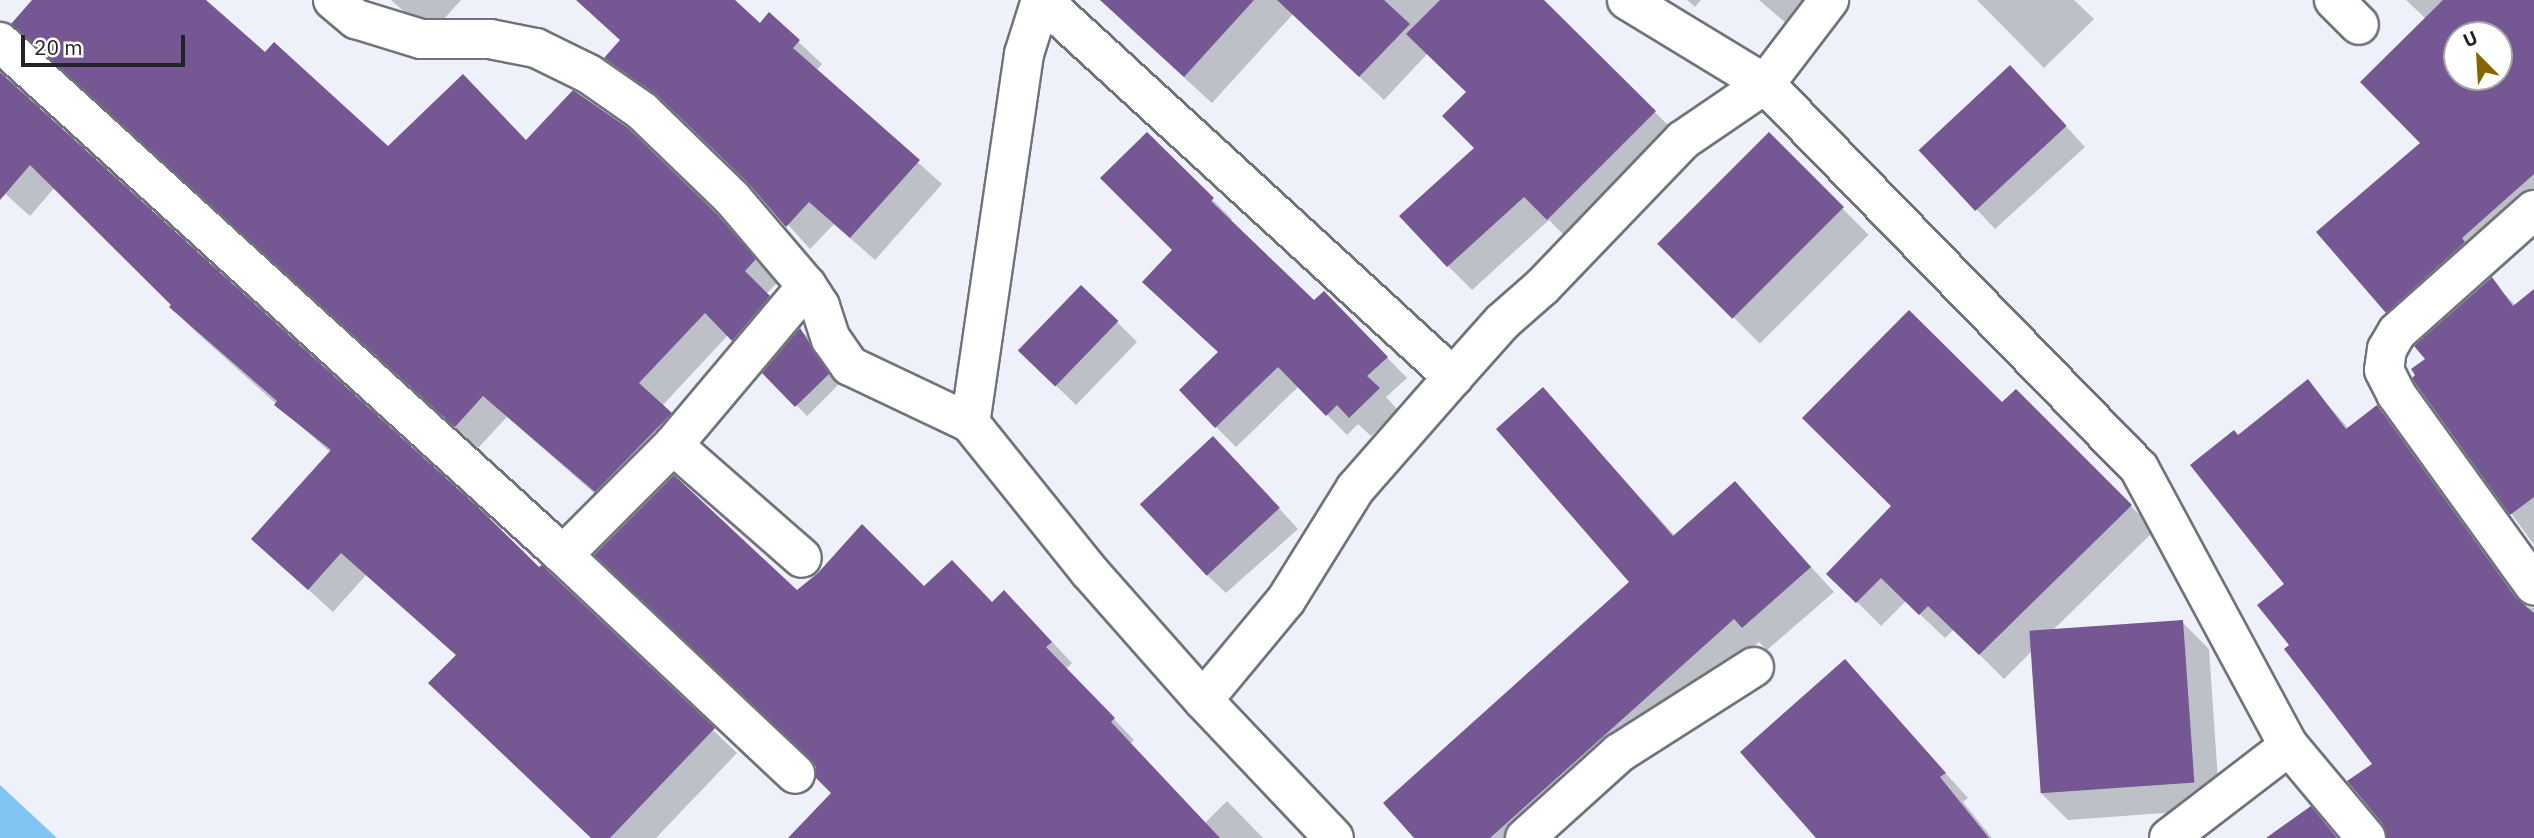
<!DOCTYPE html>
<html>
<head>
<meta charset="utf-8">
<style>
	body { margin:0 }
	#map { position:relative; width:2534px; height:838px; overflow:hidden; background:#eef1f9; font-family:"IBM Plex Sans",sans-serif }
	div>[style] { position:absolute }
	.water>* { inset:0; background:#7ec5f4 }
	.shadow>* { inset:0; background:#0003; transform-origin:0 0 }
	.building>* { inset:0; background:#745793; transform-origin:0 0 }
	.roads { filter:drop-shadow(2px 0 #70737a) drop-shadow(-2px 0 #70737a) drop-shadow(0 2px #70737a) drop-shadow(0 -2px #70737a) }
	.street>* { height:38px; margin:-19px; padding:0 19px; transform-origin:19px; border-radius:19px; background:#fff }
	span { translate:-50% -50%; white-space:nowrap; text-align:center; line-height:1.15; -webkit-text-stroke:7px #fefffe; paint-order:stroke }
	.north { position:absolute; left:2443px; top:21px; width:70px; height:70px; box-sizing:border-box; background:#fefffe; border:2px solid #a6a7a8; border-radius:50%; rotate:336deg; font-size:19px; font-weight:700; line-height:28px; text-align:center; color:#222326 }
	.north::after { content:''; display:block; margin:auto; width:24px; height:32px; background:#856500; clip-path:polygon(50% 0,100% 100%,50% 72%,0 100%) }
	.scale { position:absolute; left:21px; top:35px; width:164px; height:32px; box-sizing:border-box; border:4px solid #222326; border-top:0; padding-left:9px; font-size:21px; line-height:24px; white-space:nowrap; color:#222326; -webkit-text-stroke:5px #fefffe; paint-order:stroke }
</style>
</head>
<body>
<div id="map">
	<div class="water">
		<div style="clip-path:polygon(0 785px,57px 838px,0 838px)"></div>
	</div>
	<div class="shadow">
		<div style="clip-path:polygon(34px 0,203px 0,265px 54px,388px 148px,526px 142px,715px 214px,777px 283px,766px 294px,791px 320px,755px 362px,728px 335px,662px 406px,693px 436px,618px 514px,507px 417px,478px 448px,49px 57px)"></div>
		<div style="clip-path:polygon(391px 0,461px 0,432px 32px,425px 30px)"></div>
		<div style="clip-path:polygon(610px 0,732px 0,760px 25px,769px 14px,822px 64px,816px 71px,942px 184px,875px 260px,834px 224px,810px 249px,753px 186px,683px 118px,629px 81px,606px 58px,622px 41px)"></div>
		<div style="clip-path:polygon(1108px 0,1542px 0,1679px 136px,1572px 243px,1549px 220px,1472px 290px,1448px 266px,1476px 148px,1468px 92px,1428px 53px,1384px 100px,1293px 14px,1212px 103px,1132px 30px,1105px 3px)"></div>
		<div style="clip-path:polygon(1687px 0,1701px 0,1695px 7px)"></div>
		<div style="clip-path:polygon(1759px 0,1808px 0,1787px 24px)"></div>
		<div style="clip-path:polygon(1977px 0,2074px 0,2094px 19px,2044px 68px)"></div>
		<div style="clip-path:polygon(evenodd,2406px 0,2534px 0,2534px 214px,2408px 333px,2387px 312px,2422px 143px,2426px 19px,2406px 0,2457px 35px,2499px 35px,2499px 77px,2457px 77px,2457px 35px)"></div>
		<div style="clip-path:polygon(0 74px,539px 570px,547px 572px,737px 753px,656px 838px,592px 838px,457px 656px,366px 575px,333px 612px,253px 539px,331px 453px,195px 331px,171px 307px,173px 305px,55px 187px,30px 216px,0 189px)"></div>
		<div style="clip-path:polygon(2030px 87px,2085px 147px,1995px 229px,1920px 149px)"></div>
		<div style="clip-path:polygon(1147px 135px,1232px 219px,1230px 222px,1314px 302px,1324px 293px,1407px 378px,1386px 397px,1398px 410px,1371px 436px,1358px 424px,1347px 435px,1299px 386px,1236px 447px,1216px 427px,1219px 353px,1175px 250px)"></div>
		<div style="left:1769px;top:135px;width:141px;height:154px;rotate:45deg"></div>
		<div style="clip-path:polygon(2491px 280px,2516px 306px,2534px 291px,2534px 545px,2416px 382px,2428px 359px)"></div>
		<div style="clip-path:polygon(1117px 322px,1137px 342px,1076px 405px,1041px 371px)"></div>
		<div style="clip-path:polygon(800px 330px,811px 340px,838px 385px,807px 416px,765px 373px)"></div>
		<div style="clip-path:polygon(2308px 382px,2349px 429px,2377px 407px,2398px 428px,2527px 607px,2534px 608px,2534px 838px,2389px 838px,2389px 833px,2349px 782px,2374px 764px,2291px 646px,2287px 584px,2238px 437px)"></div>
		<div style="clip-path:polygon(1543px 390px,1675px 536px,1735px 484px,1834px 592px,1767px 650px,1759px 642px,1541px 838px,1417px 838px,1632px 582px)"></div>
		<div style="clip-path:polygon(2016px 391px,2155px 530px,2052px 631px,2182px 622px,2209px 649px,2220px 809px,2068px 820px,2041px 793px,2032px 651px,2004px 679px,1954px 629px,1945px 638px,1906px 601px,1881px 626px,1853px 598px)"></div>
		<div style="clip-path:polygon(1233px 458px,1298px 529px,1226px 593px,1206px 574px)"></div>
		<div style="clip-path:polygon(924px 588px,1025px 613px,1072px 663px,1066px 669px,1134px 740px,1130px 744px,1205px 823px,1227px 801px,1263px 838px,797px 838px,833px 793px,797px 592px)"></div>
		<div style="clip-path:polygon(1845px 662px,1968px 798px,1963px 802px,1992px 838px,1819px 838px)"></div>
	</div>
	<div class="building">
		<div style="clip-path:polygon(32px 0,206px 0,265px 52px,274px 42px,388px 146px,463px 74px,526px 140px,573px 90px,628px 128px,716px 213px,756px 259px,745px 271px,770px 296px,732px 341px,705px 313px,639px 383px,672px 413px,595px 492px,483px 396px,455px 427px,11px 24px)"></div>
		<div style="clip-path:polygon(576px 0,735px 0,760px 23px,769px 12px,800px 40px,793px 48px,920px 160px,850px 238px,809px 202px,786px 227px,747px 182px,657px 95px,604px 58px,620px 40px)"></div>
		<div style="clip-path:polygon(1100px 0,1254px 0,1184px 77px)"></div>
		<div style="clip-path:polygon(1277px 0,1384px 0,1410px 24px,1359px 77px)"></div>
		<div style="clip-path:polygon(1440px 0,1544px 0,1656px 111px,1547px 220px,1524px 197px,1447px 267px,1399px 216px,1474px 148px,1442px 116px,1466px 92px,1406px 34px)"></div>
		<div style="clip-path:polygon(evenodd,2443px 0,2534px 0,2534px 174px,2462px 238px,2465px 242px,2386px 313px,2316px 232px,2420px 143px,2360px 82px,2443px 0,2457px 35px,2499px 35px,2499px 77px,2457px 77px,2457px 35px)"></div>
		<div style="left:2010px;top:65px;width:83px;height:125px;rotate:47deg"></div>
		<div style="clip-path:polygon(0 72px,481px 510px,539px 567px,542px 565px,548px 571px,715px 728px,610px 838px,591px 838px,428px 683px,456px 655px,341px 553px,308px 590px,251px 539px,331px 450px,274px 405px,277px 401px,169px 307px,171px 305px,30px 165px,0 200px)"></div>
		<div style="clip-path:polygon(1147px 132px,1214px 198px,1211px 201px,1314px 300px,1324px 291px,1388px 357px,1367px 376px,1380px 388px,1349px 418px,1337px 405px,1326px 416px,1278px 367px,1215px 428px,1179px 390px,1218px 352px,1142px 282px,1172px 250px,1100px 178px)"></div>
		<div style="left:1769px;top:132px;width:106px;height:158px;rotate:45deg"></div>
		<div style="clip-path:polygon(2492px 277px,2513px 306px,2534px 289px,2534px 497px,2510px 515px,2415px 383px,2412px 378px,2415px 375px,2411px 369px,2425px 359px,2414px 346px)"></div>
		<div style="left:1081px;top:285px;width:52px;height:91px;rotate:44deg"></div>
		<div style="clip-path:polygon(1909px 310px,2002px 402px,2016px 389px,2132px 505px,1979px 655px,1928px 606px,1919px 615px,1881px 578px,1856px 603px,1826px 574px,1891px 506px,1802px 418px)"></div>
		<div style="clip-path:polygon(800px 328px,829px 374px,795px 407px,762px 373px)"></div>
		<div style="clip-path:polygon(2308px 379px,2346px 429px,2377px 405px,2516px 598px,2534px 613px,2534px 838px,2387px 838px,2383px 824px,2347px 781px,2372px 764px,2284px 649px,2289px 645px,2257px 605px,2284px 584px,2190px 465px,2234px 430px,2238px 435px)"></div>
		<div style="clip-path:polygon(1543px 387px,1673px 536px,1735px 481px,1811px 567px,1742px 628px,1734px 619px,1490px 838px,1414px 838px,1383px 803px,1629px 582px,1496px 429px)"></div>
		<div style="left:1213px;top:436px;width:98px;height:100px;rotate:47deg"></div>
		<div style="clip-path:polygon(674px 475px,797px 590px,818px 573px,862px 524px,924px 586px,952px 560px,992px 602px,1004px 590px,1052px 642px,1046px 647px,1115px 718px,1111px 722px,1220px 838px,788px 838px,831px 793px,816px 778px,816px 767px,810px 759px,594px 555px)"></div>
		<div style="left:2183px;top:620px;width:163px;height:154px;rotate:86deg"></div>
		<div style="clip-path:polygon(1845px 659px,1946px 773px,1940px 777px,1989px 838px,1816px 838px,1740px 752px)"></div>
		<div style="clip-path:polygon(2311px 806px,2337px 838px,2266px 838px)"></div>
	</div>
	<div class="roads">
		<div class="street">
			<div style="left:333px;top:0;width:30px;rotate:40deg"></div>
			<div style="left:356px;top:19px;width:68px;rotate:17.1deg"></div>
			<div style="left:421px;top:39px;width:69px"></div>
			<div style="left:490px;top:39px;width:47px;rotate:11.1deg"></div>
			<div style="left:536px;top:48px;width:59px;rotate:26.1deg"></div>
			<div style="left:589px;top:74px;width:65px;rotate:34.9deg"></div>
			<div style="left:642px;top:111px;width:125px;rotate:44deg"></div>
			<div style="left:732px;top:198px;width:116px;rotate:49.6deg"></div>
			<div style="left:807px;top:286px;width:24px;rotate:57deg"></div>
			<div style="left:820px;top:306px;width:35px;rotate:72deg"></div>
			<div style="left:831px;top:339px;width:33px;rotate:55deg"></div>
			<div style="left:850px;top:366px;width:133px;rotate:25.4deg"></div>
			<div style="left:1041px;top:0;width:57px;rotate:107.5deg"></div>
			<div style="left:1024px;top:54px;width:373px;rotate:98.3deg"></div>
			<div style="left:970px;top:423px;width:190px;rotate:51.2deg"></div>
			<div style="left:1089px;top:571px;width:172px;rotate:48.5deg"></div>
			<div style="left:1203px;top:700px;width:190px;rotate:46.5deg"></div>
			<div style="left:1042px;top:0;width:558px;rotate:42.53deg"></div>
			<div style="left:1627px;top:0;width:162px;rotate:31.3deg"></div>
			<div style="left:1765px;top:84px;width:536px;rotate:45.76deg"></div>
			<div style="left:2139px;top:468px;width:316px;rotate:61.7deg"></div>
			<div style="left:2289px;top:746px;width:120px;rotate:50.1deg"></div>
			<div style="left:2334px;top:0;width:35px;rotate:45deg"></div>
			<div style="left:0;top:42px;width:762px;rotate:42.34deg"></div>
			<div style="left:563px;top:555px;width:319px;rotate:43.3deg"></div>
			<div style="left:2534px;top:210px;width:183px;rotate:138.3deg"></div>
			<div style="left:2397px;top:332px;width:20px;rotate:120deg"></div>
			<div style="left:2387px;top:349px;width:21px;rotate:98deg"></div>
			<div style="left:2384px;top:370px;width:27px;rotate:63deg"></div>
			<div style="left:2396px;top:394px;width:236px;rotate:54.2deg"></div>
			<div style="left:673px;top:445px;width:171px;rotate:41.2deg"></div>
			<div style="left:563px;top:555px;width:156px;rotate:-45deg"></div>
			<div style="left:673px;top:445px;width:208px;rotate:-49.9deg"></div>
			<div style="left:1203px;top:700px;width:130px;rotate:-50.3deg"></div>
			<div style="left:1286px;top:600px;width:131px;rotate:-58.1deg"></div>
			<div style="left:1355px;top:489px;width:149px;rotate:-48.8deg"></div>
			<div style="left:1453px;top:377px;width:74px;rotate:-48.3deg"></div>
			<div style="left:1502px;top:322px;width:55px;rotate:-41.3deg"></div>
			<div style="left:1543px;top:286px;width:202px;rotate:-46.2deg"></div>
			<div style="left:1683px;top:140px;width:99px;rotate:-34.3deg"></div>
			<div style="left:1765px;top:84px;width:106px;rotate:-52.7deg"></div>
			<div style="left:1525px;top:838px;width:127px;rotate:-42.1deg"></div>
			<div style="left:1619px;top:753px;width:160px;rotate:-32.5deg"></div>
			<div style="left:2169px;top:838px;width:151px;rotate:-37.5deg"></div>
		</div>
	</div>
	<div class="north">U</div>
	<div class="scale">20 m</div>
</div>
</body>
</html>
